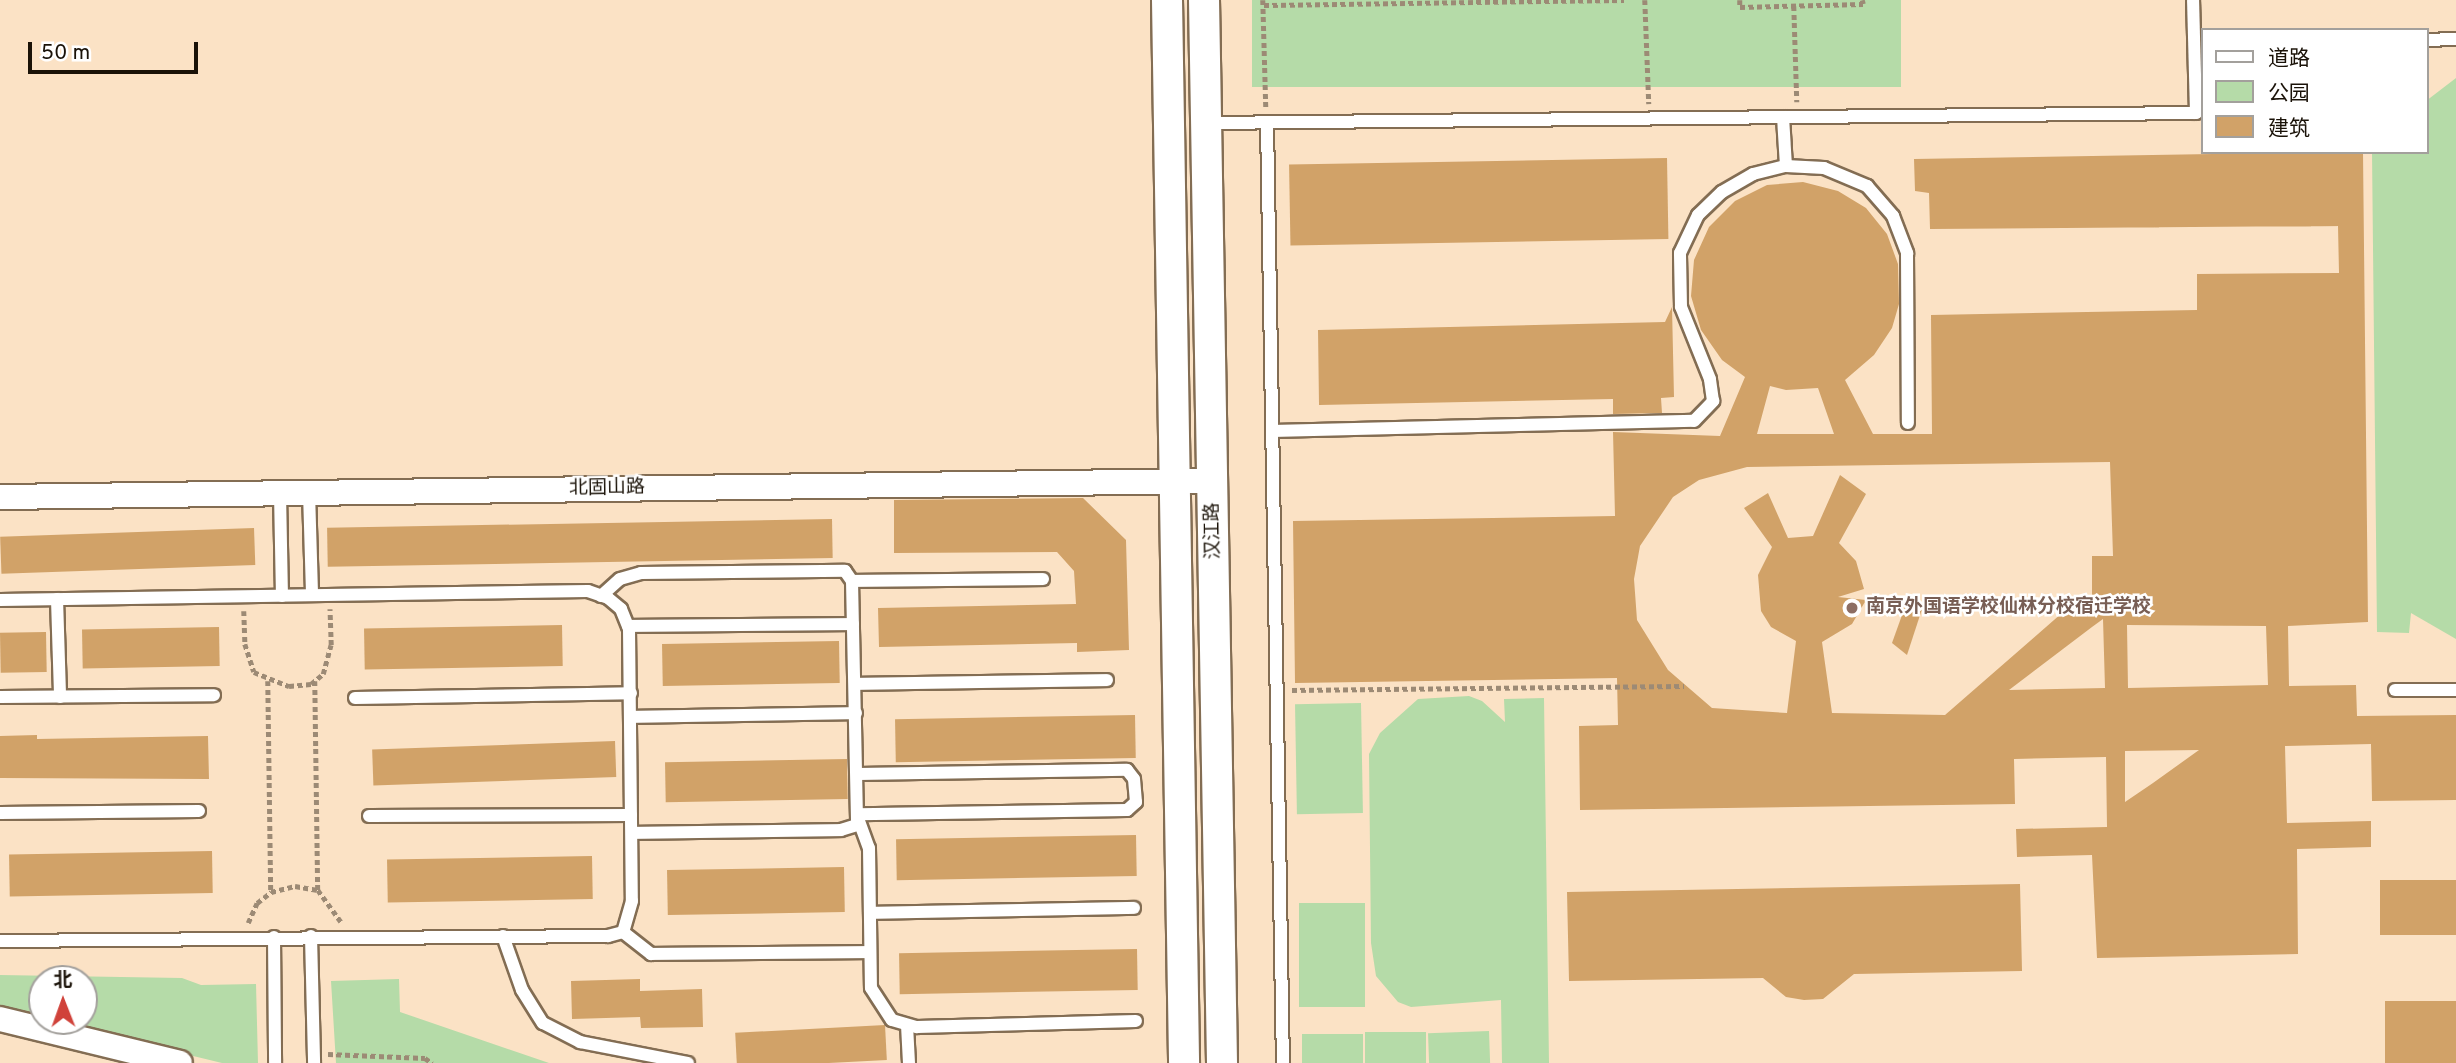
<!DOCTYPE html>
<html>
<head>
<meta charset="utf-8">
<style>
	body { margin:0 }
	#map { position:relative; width:2456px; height:1063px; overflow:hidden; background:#fbe2c5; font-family:Overpass,"Noto Sans SC",sans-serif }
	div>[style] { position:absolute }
	.green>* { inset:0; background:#b5dba8; transform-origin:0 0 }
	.building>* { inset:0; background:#d1a268; transform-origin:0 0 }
	.path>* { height:4.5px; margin-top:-2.25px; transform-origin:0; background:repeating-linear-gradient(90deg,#9c8a75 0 5px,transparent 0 8.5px) }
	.roads { filter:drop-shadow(2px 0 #836d53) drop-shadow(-2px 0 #836d53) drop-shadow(0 2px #836d53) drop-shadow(0 -2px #836d53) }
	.service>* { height:12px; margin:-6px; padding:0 6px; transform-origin:6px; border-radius:6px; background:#fff }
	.minor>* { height:24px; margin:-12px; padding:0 12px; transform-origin:12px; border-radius:12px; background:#fff }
	.tertiary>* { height:30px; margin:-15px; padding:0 15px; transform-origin:15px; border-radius:15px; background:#fff }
	.dots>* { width:19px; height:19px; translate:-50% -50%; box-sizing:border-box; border:4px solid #fff; border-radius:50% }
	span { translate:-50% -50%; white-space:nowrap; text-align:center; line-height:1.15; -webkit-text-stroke:5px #fff; paint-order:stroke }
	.street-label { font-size:19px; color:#1a1208 }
	.education-label { font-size:19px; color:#785e54; font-weight:700 }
	.left { translate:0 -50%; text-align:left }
	.legend { position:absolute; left:2201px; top:28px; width:228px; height:126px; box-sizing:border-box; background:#fff; border:2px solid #a3a09c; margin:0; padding:9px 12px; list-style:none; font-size:21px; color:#1a1208 }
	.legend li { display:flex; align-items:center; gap:14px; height:35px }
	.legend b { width:35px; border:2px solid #a3a09c }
	.north { position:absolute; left:28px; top:965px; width:70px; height:70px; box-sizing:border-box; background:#fff; border:2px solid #a3a09c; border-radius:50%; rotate:359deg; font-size:19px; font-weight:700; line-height:28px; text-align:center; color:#1a1208 }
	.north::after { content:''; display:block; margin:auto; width:24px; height:32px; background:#d0423a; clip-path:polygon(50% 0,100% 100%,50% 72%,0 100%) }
	.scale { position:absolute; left:28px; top:42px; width:170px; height:32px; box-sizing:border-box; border:4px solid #1a1208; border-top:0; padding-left:9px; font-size:21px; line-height:24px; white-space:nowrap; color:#1a1208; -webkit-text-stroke:5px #fff; paint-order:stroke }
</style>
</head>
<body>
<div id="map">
	<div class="green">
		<div style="left:1252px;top:0;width:649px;height:87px"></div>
		<div style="clip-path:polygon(2456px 78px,2456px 639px,2411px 613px,2409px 633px,2377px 632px,2372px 152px,2426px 152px,2426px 101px)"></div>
		<div style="clip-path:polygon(1469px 696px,1482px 701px,1505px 722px,1504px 699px,1544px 698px,1549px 1063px,1502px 1063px,1501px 1000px,1411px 1007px,1398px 1002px,1376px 976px,1371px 943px,1369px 754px,1380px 733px,1418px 699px)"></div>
		<div style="left:1361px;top:703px;width:110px;height:66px;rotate:89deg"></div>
		<div style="left:1365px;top:903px;width:104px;height:66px;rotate:90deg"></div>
		<div style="clip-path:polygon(0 975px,182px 978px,201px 985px,256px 984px,258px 1063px,222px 1063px,49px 1021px,84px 1021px,84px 979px,42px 979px,42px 1019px,0 1011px)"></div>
		<div style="clip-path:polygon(399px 979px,400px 1012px,549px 1063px,336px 1063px,331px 981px)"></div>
		<div style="left:1489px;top:1031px;width:32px;height:61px;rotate:88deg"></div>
		<div style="left:1426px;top:1032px;width:31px;height:61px;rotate:90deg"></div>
		<div style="left:1302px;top:1034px;width:61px;height:29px"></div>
	</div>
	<div class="building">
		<div style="clip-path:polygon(evenodd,2337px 152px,2363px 152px,2368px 622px,2288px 626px,2289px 686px,2356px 685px,2357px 716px,2456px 715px,2456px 800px,2372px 801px,2371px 744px,2285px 746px,2287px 823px,2371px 821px,2371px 847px,2297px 849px,2298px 954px,2097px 958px,2092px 855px,2017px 857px,2016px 829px,2107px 827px,2106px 757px,2014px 759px,2015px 804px,1580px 810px,1579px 726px,1618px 725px,1617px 678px,1295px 683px,1293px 521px,1615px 516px,1613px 432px,1720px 436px,1745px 377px,1722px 360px,1701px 330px,1691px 296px,1694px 260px,1709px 227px,1735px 201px,1767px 185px,1803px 182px,1838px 191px,1866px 208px,1887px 234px,1898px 264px,1899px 304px,1892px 328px,1874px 355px,1845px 380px,1873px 434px,1932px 434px,1931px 315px,2197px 310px,2197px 274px,2339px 273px,2338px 226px,1930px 229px,1929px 193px,1915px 191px,1914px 159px,2337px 152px,1770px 386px,1786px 390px,1818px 388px,1834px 434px,1757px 434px,1770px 386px,2337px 152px,2110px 462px,2113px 556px,2092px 556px,2092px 612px,2062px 613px,1945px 715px,1832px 713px,1822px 642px,1852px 624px,1866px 600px,1838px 597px,1864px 589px,1856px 561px,1839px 543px,1866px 494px,1840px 475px,1813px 536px,1788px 538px,1768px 493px,1744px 508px,1772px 547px,1758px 575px,1761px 611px,1771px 627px,1796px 641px,1787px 713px,1712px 708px,1668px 670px,1637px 620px,1634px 579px,1640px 546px,1673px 497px,1699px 480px,1747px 467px,2110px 462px,2337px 152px,2103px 619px,2105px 688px,2009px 690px,2092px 627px,2103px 619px,2337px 152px,2127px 625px,2266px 626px,2268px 685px,2128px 688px,2127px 625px,2337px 152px,2199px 750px,2153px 783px,2125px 802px,2125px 751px,2199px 750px)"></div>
		<div style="left:1667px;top:158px;width:81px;height:378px;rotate:89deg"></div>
		<div style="clip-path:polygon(1672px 307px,1674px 397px,1661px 398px,1662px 413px,1613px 414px,1613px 399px,1319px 405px,1318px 330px,1665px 322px)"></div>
		<div style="clip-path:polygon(1083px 498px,1126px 540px,1129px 650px,1077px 652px,1077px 643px,879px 647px,878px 608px,1076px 604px,1074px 571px,1057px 552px,894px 553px,894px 500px)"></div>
		<div style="left:832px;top:519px;width:39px;height:505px;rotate:89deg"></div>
		<div style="left:254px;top:528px;width:37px;height:254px;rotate:88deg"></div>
		<div style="clip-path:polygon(1906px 604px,1923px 606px,1907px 655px,1892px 643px)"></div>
		<div style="left:562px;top:625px;width:41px;height:198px;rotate:89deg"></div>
		<div style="left:219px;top:627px;width:39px;height:137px;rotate:89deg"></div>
		<div style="left:46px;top:632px;width:40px;height:46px;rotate:89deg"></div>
		<div style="left:839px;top:641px;width:42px;height:177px;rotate:89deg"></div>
		<div style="left:1135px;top:715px;width:43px;height:240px;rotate:89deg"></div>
		<div style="clip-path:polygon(37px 735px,37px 739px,208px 736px,209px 779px,0 778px,0 736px)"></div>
		<div style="left:615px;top:741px;width:36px;height:243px;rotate:88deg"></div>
		<div style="left:847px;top:759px;width:40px;height:182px;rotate:89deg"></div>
		<div style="left:1136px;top:835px;width:41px;height:240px;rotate:89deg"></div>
		<div style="left:212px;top:851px;width:42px;height:203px;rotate:89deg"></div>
		<div style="left:592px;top:856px;width:43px;height:205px;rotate:89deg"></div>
		<div style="left:844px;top:867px;width:45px;height:177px;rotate:89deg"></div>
		<div style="left:2456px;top:880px;width:55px;height:76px;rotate:90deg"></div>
		<div style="clip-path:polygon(2020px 884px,2022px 971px,1854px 974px,1823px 999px,1804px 1000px,1786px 997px,1763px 978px,1569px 981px,1567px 892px)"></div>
		<div style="left:1137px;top:949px;width:41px;height:238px;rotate:89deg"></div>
		<div style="clip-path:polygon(640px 979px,640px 991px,702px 989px,703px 1027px,641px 1028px,640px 1017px,572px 1019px,571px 981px)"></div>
		<div style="left:2456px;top:1001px;width:62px;height:71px;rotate:90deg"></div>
		<div style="left:885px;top:1025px;width:35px;height:150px;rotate:87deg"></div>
	</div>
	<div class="path">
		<div style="left:1263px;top:0;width:107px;rotate:88.4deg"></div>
		<div style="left:1645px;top:0;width:104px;rotate:87.8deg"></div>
		<div style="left:1740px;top:0;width:7px;rotate:90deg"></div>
		<div style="left:1740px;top:7px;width:123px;rotate:-1.4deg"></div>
		<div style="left:1863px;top:4px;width:4px;rotate:-104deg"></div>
		<div style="left:1264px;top:5px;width:360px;rotate:-0.8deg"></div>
		<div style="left:1794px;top:6px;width:96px;rotate:88.2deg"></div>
		<div style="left:244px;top:611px;width:33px;rotate:88deg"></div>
		<div style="left:245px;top:644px;width:29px;rotate:72deg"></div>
		<div style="left:254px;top:672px;width:38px;rotate:22deg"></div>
		<div style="left:289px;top:686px;width:22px;rotate:-5deg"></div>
		<div style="left:311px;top:684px;width:16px;rotate:-40deg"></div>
		<div style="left:323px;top:674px;width:30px;rotate:-75deg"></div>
		<div style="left:331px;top:645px;width:36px;rotate:-92deg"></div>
		<div style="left:268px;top:681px;width:211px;rotate:89.2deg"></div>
		<div style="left:315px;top:681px;width:209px;rotate:89.2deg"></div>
		<div style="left:1292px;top:690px;width:392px;rotate:-0.6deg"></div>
		<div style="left:248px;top:923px;width:22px;rotate:-66deg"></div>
		<div style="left:257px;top:903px;width:18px;rotate:-38deg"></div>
		<div style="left:271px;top:892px;width:25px;rotate:-14deg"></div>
		<div style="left:295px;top:886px;width:23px;rotate:10deg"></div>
		<div style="left:318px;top:890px;width:39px;rotate:54deg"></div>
		<div style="left:328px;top:1054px;width:97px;rotate:2.4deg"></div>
		<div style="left:425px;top:1058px;width:9px;rotate:36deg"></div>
	</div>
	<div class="roads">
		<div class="service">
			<div style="left:2426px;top:40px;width:30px;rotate:-2deg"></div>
			<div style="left:1783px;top:117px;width:49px;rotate:86.5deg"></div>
			<div style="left:1267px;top:122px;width:941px;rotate:89.03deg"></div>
			<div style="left:1207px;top:123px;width:989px;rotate:-0.58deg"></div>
			<div style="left:2196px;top:113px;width:113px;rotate:-91.5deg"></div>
			<div style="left:1272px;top:431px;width:422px;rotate:-1.4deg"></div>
			<div style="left:1694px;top:421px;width:28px;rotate:-46deg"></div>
			<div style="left:1713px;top:401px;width:22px;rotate:-98deg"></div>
			<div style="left:1710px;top:379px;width:78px;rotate:-111.9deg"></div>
			<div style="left:1681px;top:307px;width:54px;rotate:-91.1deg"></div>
			<div style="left:1680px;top:253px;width:42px;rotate:-64.7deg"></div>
			<div style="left:1698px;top:215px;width:33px;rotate:-44deg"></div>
			<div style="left:1722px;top:192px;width:36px;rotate:-30deg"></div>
			<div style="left:1753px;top:174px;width:34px;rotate:-14deg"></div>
			<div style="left:1786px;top:166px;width:38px;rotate:3deg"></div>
			<div style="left:1824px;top:168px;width:47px;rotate:22.7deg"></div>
			<div style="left:1867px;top:186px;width:40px;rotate:49deg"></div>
			<div style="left:1893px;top:216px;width:40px;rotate:69deg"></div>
			<div style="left:1907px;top:253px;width:170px;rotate:89.7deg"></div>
			<div style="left:309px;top:492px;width:103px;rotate:88.3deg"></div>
			<div style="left:280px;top:493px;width:103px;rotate:88.9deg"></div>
			<div style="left:852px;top:581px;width:191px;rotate:-0.6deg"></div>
			<div style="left:601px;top:596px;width:25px;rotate:-42deg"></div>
			<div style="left:620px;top:579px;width:22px;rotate:-16deg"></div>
			<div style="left:641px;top:573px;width:204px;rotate:-0.6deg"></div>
			<div style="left:845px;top:571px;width:12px;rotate:55deg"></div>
			<div style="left:852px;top:581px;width:244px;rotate:88.8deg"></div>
			<div style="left:857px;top:825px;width:17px;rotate:163deg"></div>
			<div style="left:841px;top:830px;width:209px;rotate:179.2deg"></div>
			<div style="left:57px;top:599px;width:98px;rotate:88.2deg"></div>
			<div style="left:0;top:600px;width:588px;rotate:-0.88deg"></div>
			<div style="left:588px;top:591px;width:21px;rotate:19deg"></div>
			<div style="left:608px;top:598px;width:17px;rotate:40deg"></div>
			<div style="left:621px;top:609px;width:22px;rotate:68deg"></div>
			<div style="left:629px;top:629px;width:272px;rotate:89.4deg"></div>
			<div style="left:632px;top:901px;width:32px;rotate:106deg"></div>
			<div style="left:623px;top:932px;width:16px;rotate:165deg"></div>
			<div style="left:608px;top:936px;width:608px;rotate:179.53deg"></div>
			<div style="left:628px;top:626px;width:225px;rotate:-0.5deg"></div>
			<div style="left:855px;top:684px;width:252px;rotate:-0.9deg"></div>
			<div style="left:2395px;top:690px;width:61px"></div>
			<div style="left:0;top:697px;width:214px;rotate:-0.5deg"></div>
			<div style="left:355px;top:698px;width:276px;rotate:-1deg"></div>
			<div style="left:631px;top:717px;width:225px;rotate:-1deg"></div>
			<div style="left:858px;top:774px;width:269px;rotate:-0.9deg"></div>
			<div style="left:1127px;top:770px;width:11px;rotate:52deg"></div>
			<div style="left:1134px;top:779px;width:23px;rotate:85deg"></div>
			<div style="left:1136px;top:802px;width:12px;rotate:138deg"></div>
			<div style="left:1127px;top:810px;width:268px;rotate:179.1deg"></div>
			<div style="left:0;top:813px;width:199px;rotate:-0.6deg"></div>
			<div style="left:369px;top:816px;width:262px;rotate:-0.2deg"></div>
			<div style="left:859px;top:821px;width:29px;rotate:70deg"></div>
			<div style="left:869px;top:848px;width:140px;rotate:89.2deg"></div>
			<div style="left:871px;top:988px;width:38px;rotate:57deg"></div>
			<div style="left:892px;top:1020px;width:26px;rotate:16deg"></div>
			<div style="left:917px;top:1027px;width:219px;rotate:-1.6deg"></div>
			<div style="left:870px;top:913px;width:264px;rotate:-1.1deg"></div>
			<div style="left:623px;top:932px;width:36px;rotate:38deg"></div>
			<div style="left:651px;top:954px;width:219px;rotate:-0.5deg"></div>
			<div style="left:311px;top:936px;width:127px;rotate:88.6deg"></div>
			<div style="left:503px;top:936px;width:57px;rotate:70.6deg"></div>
			<div style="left:522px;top:990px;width:39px;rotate:58deg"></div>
			<div style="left:543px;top:1023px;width:42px;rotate:27.2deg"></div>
			<div style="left:580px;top:1042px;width:110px;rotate:11deg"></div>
			<div style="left:274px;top:937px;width:126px;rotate:89.5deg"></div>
			<div style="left:907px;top:1025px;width:38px;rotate:87deg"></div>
		</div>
		<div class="minor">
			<div style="left:0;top:497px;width:1213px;rotate:-0.76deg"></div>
			<div style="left:0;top:1019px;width:185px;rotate:13.7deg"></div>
		</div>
		<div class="tertiary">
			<div style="left:1167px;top:0;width:1063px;rotate:89.08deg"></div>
			<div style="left:1204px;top:0;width:1063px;rotate:89.03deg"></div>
		</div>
	</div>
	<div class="dots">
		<div style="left:1852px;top:608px;background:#8d6e63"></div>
	</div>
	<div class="street-label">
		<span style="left:607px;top:489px;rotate:-1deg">北固山路</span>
		<span style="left:1214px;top:531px;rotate:-91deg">汉江路</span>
	</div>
	<div class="education-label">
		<span class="left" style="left:1866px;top:608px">南京外国语学校仙林分校宿迁学校</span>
	</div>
	<ul class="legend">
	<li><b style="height:9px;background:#fff"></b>道路</li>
	<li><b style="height:19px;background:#b5dba8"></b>公园</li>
	<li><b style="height:19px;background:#d1a268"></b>建筑</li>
	</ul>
	<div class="north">北</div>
	<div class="scale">50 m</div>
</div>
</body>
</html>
